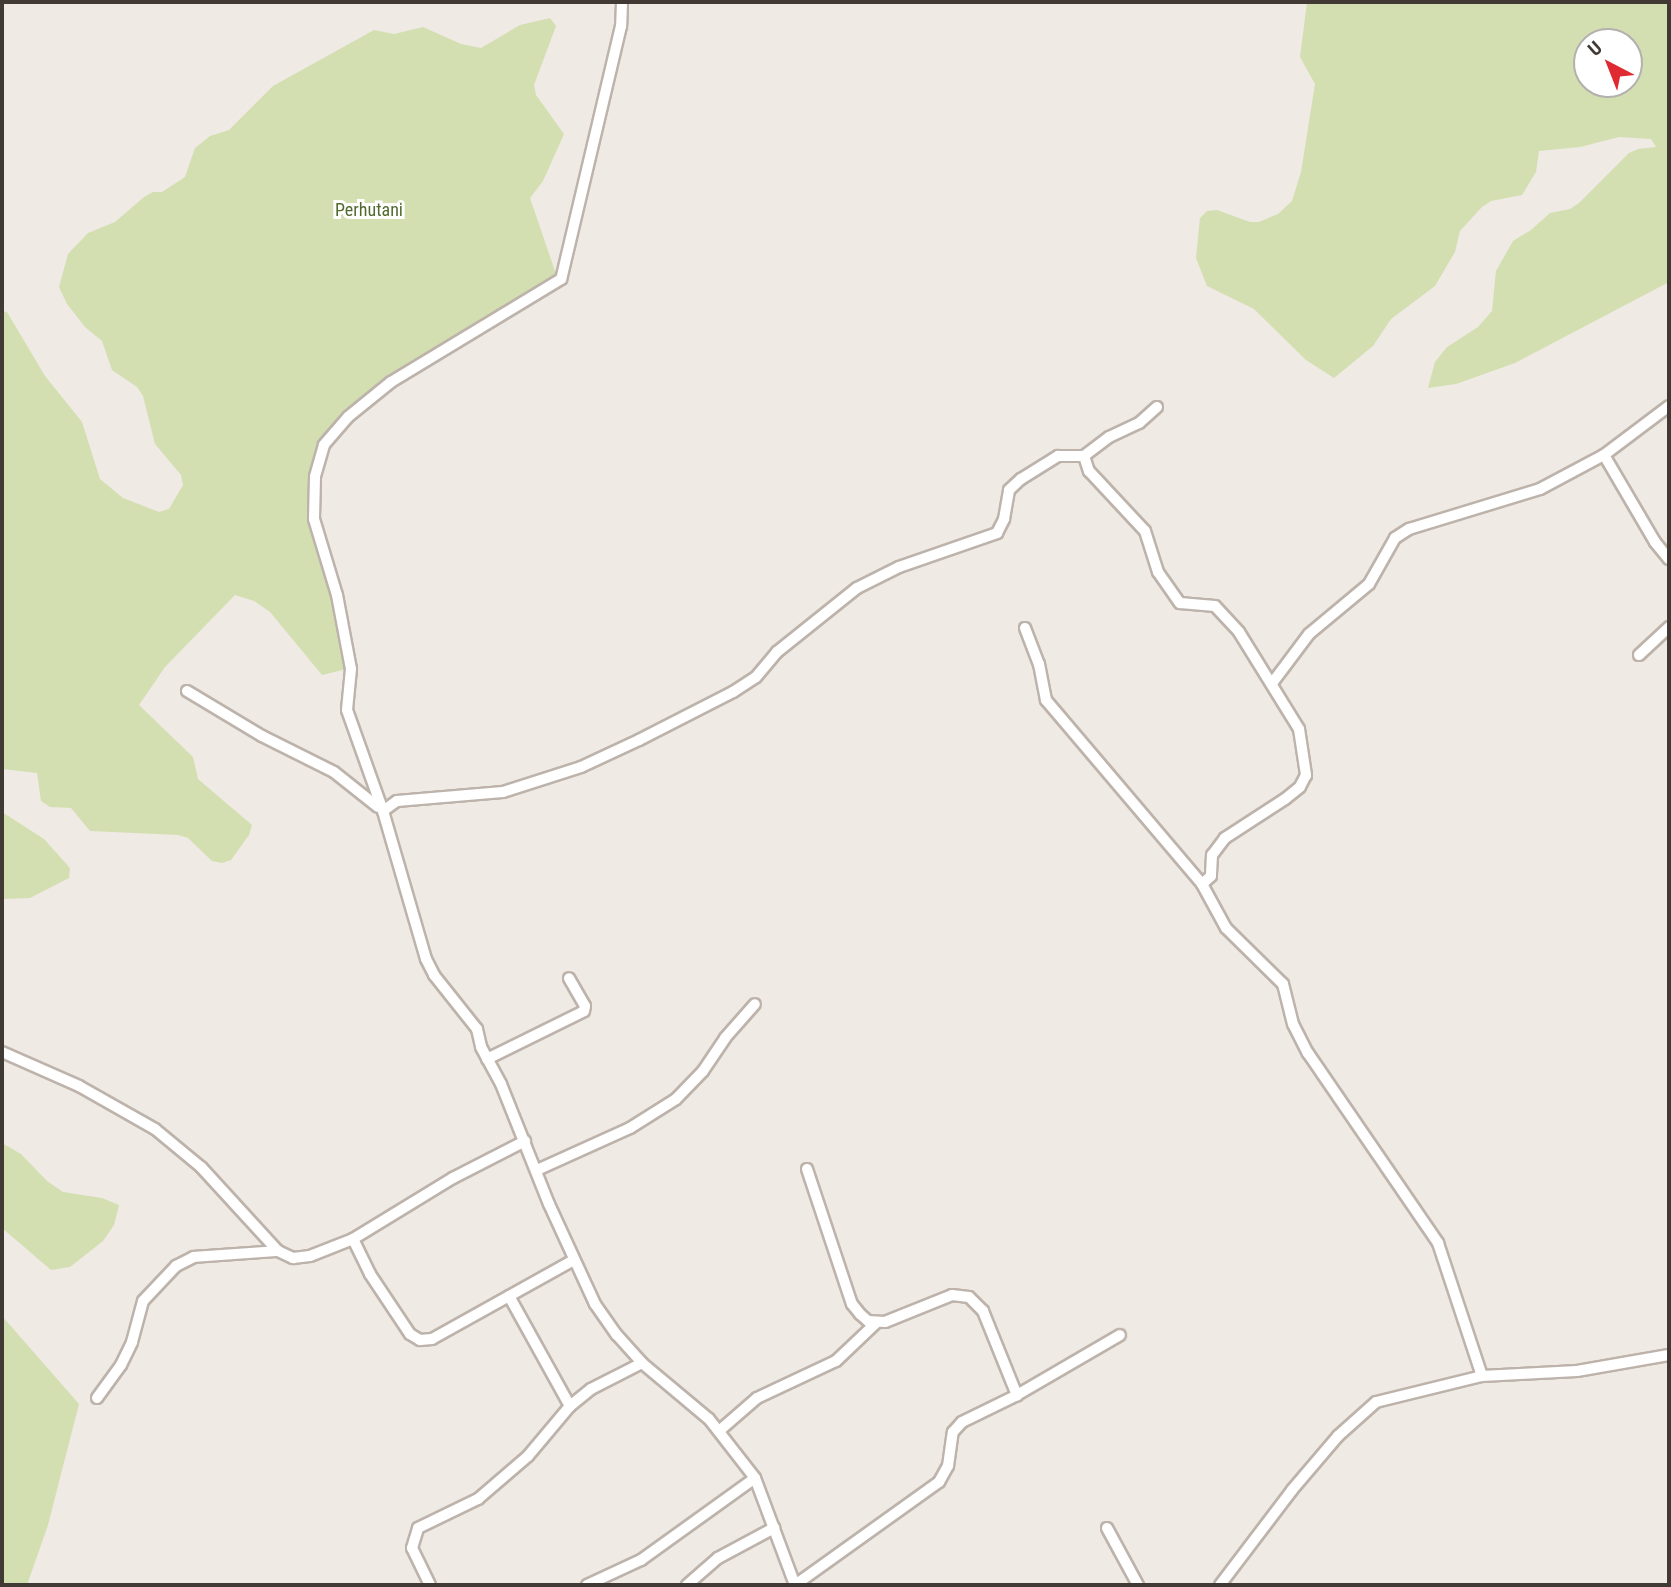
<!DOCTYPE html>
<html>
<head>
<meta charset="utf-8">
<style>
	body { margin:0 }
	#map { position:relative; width:1671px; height:1587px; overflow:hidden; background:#efeae4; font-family:"Roboto Condensed",sans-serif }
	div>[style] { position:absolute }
	.green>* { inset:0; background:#d3dfb1 }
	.roads { filter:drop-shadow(2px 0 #bdb3ab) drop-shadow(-2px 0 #bdb3ab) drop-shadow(0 2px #bdb3ab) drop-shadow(0 -2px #bdb3ab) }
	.minor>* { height:10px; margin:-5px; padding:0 5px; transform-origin:5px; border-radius:5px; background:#fff }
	span { translate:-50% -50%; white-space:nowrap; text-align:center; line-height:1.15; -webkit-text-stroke:6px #fff; paint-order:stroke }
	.park-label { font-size:18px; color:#516b2f }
	.frame { position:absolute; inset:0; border:4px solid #413a34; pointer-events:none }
	.north { position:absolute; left:1573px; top:28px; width:70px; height:70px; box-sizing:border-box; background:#fff; border:2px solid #b3b0ae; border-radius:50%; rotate:318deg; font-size:19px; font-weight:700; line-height:28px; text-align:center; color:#413a34 }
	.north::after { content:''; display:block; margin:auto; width:24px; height:32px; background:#e02a31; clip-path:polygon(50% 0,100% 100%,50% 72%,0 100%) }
</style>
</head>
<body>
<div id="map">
	<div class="green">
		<div style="clip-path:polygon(evenodd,1307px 2px,1669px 2px,1669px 282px,1515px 363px,1456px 384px,1428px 388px,1435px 362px,1447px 347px,1478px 327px,1492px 311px,1496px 271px,1513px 241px,1531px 230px,1550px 213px,1570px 209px,1579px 203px,1629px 153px,1638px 149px,1656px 147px,1651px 139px,1619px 137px,1580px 147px,1539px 151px,1536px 172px,1522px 195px,1491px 201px,1482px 207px,1460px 231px,1455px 252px,1435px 286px,1391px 319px,1373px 346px,1334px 378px,1306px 360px,1254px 309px,1207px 286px,1196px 258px,1200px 218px,1207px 211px,1217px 210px,1250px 222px,1259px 222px,1278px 214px,1292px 201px,1301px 172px,1315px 84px,1300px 57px,1307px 2px,1587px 42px,1629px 42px,1629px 84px,1587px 84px,1587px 42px)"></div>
		<div style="clip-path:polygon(550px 18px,556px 26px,534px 85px,536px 95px,564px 134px,543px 181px,530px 198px,556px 274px,542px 288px,345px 415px,311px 476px,347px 669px,322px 675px,270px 612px,254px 601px,235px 595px,165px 667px,139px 705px,193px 757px,198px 779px,252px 825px,249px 835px,231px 860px,222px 863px,212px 861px,188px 838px,178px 835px,90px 831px,71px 808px,50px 807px,41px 801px,37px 773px,2px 769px,2px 311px,7px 312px,45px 376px,82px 422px,100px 479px,123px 498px,159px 512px,169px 509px,183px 485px,181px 475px,155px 444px,143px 396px,137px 387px,112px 370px,102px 341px,85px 327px,67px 304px,59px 287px,68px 254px,88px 233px,115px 222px,144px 197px,153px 192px,162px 192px,185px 177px,195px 148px,210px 136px,229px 130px,273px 86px,374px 30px,394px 34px,423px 27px,461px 44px,481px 48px,520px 25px)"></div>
		<div style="clip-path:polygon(2px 812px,44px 839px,70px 868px,69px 878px,30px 898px,2px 899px)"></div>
		<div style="clip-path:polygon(2px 1143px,21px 1154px,47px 1181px,63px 1192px,102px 1198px,119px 1205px,114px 1225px,103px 1241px,70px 1267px,51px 1270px,2px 1228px)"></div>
		<div style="clip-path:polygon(2px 1316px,79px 1404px,48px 1525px,27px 1585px,2px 1585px)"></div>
	</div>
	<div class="roads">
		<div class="minor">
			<div style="left:622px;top:2px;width:24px;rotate:92deg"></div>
			<div style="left:621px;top:26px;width:260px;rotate:103.3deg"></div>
			<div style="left:561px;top:279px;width:199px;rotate:148.8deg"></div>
			<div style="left:391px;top:382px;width:55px;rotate:140.9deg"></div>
			<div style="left:348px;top:417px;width:37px;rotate:131deg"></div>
			<div style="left:324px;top:445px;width:33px;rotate:106deg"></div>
			<div style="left:315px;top:477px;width:42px;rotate:91.4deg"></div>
			<div style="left:314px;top:519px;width:79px;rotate:73.2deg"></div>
			<div style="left:337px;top:595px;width:75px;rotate:79.3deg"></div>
			<div style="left:351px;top:669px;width:41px;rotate:95.6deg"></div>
			<div style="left:347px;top:710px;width:107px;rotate:70.4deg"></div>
			<div style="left:383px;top:811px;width:154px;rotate:73.8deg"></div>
			<div style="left:426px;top:959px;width:18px;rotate:63deg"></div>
			<div style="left:434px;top:975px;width:69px;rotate:51.5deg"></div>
			<div style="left:477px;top:1029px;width:18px;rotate:77deg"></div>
			<div style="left:481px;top:1047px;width:42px;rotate:61.6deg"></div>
			<div style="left:501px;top:1084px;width:129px;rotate:68.2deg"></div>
			<div style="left:549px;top:1204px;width:110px;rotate:65.3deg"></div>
			<div style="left:595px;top:1304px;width:38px;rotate:55deg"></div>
			<div style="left:617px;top:1335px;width:38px;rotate:48deg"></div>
			<div style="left:642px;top:1363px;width:87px;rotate:39.9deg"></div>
			<div style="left:709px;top:1419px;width:75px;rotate:52.1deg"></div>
			<div style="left:755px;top:1478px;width:114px;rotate:69.5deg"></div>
			<div style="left:1157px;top:407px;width:24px;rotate:138deg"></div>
			<div style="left:1139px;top:423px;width:33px;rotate:155deg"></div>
			<div style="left:1109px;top:437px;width:31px;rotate:143deg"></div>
			<div style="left:1084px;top:456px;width:16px;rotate:72deg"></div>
			<div style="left:1089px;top:471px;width:82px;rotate:47deg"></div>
			<div style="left:1145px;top:531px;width:43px;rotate:72.4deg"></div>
			<div style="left:1158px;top:572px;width:38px;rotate:55deg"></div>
			<div style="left:1180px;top:603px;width:35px;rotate:5deg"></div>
			<div style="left:1215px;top:606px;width:35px;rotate:47deg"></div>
			<div style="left:1239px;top:632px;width:114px;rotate:58.3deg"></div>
			<div style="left:1299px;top:729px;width:47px;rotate:81.3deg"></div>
			<div style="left:1306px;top:775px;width:13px;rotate:117deg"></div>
			<div style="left:1300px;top:787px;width:19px;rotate:141deg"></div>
			<div style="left:1285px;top:799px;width:72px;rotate:147deg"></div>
			<div style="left:1225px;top:838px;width:21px;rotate:127deg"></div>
			<div style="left:1212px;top:855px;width:21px;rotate:93deg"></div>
			<div style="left:1211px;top:876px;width:12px;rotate:138deg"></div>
			<div style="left:1604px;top:455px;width:101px;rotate:59.6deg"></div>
			<div style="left:1655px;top:542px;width:22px;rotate:51deg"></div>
			<div style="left:1025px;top:628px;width:39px;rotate:69deg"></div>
			<div style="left:1039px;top:664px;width:37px;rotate:79deg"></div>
			<div style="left:1046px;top:700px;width:241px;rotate:49.7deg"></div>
			<div style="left:1202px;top:884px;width:50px;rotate:61.4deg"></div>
			<div style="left:1226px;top:928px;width:80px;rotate:44.5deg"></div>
			<div style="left:1283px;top:984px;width:41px;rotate:76deg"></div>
			<div style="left:1293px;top:1024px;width:33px;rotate:63deg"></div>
			<div style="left:1308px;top:1053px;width:230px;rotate:55.6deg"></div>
			<div style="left:1438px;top:1243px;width:140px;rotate:71.7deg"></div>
			<div style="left:1639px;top:655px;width:41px;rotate:-43deg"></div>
			<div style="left:1273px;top:682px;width:60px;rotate:-53.1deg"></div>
			<div style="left:1309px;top:634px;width:78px;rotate:-39.8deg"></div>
			<div style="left:1369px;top:584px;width:53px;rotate:-60.5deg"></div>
			<div style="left:1395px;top:538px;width:17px;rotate:-33deg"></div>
			<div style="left:1409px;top:529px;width:137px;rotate:-17deg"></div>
			<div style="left:1540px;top:489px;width:72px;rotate:-28deg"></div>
			<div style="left:1604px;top:455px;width:81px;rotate:-37deg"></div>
			<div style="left:187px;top:691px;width:87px;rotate:31deg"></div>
			<div style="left:262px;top:736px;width:80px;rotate:26.6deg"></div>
			<div style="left:334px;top:772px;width:56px;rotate:38.5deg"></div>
			<div style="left:383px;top:811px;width:17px;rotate:-36deg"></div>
			<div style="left:397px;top:801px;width:106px;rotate:-4.9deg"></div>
			<div style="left:503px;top:792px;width:82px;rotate:-17.8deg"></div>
			<div style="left:581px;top:767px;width:64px;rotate:-25deg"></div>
			<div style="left:639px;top:740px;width:106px;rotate:-27.1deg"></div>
			<div style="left:733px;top:692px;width:27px;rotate:-33deg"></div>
			<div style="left:756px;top:677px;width:33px;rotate:-50deg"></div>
			<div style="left:777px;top:652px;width:102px;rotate:-38.7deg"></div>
			<div style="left:857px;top:588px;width:47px;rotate:-26.6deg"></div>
			<div style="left:899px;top:567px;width:104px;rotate:-19.1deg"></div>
			<div style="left:997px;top:533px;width:16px;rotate:-63deg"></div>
			<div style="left:1004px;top:519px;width:29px;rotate:-80deg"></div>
			<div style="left:1009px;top:490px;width:16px;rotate:-43deg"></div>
			<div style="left:1021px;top:479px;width:44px;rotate:-31.9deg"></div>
			<div style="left:1058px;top:456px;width:26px"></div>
			<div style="left:2px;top:1052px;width:84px;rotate:23.8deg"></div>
			<div style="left:79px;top:1086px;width:87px;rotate:29.5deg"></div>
			<div style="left:155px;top:1129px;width:60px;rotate:39.6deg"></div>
			<div style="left:201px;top:1167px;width:114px;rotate:47.5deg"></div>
			<div style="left:278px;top:1251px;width:17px;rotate:25deg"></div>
			<div style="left:293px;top:1258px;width:17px;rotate:-7deg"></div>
			<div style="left:310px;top:1256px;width:46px;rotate:-21.6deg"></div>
			<div style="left:353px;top:1239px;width:39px;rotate:64deg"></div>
			<div style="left:370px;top:1274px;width:72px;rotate:56.3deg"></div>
			<div style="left:410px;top:1334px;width:12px;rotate:31deg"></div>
			<div style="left:420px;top:1340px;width:12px;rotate:-5deg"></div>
			<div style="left:432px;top:1339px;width:162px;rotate:-29.1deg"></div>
			<div style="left:487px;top:1059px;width:108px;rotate:-26.3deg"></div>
			<div style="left:584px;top:1011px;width:5px;rotate:-79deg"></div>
			<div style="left:585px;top:1006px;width:32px;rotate:-120deg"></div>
			<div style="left:807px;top:1169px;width:142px;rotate:71.6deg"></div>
			<div style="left:852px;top:1304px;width:13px;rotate:51deg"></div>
			<div style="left:860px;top:1314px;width:11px;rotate:41deg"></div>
			<div style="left:868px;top:1321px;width:17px;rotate:3deg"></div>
			<div style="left:885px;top:1322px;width:72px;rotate:-21.9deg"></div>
			<div style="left:952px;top:1295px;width:17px;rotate:7deg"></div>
			<div style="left:969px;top:1297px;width:20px;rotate:45deg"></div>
			<div style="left:983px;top:1311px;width:91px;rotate:68deg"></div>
			<div style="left:537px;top:1170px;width:102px;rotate:-24.3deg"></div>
			<div style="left:630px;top:1128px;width:54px;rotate:-32.2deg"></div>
			<div style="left:676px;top:1099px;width:39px;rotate:-46deg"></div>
			<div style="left:703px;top:1071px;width:40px;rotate:-56deg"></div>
			<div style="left:725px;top:1038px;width:45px;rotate:-48.6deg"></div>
			<div style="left:353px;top:1239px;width:117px;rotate:-31.4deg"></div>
			<div style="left:453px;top:1178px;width:81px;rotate:-27.2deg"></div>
			<div style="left:509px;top:1296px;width:126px;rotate:61deg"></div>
			<div style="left:97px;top:1398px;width:41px;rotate:-54deg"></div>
			<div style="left:121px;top:1365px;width:25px;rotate:-64deg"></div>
			<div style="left:132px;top:1342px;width:42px;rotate:-75deg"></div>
			<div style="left:143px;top:1301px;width:48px;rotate:-46.7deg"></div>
			<div style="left:176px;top:1266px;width:20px;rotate:-27deg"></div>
			<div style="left:194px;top:1257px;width:84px;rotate:-4.1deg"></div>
			<div style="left:719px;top:1431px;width:50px;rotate:-41deg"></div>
			<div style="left:757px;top:1398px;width:87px;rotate:-25.1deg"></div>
			<div style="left:836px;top:1361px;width:55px;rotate:-43.5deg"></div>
			<div style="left:1107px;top:1528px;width:65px;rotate:61.5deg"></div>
			<div style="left:430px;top:1585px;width:41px;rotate:-115.9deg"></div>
			<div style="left:412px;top:1548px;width:21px;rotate:-73deg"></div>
			<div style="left:418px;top:1528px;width:67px;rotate:-25.8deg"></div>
			<div style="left:478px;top:1499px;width:66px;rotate:-40.7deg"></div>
			<div style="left:528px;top:1456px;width:65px;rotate:-50deg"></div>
			<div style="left:570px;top:1406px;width:27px;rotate:-39deg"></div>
			<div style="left:591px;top:1389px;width:57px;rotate:-27deg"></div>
			<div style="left:587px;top:1585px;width:60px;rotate:-24.8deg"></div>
			<div style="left:641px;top:1560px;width:140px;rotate:-35.7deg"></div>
			<div style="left:687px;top:1585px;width:41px;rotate:-41.1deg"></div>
			<div style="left:718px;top:1558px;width:64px;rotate:-28.2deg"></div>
			<div style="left:795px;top:1585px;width:177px;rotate:-35.6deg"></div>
			<div style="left:939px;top:1482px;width:18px;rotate:-61deg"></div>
			<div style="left:948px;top:1466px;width:34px;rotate:-82deg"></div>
			<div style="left:953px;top:1432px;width:13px;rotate:-48deg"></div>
			<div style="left:962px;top:1422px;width:61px;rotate:-26.1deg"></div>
			<div style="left:1017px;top:1395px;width:119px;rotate:-30.2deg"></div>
			<div style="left:1220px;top:1585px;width:119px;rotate:-52.8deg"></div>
			<div style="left:1292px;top:1490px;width:71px;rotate:-49.6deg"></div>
			<div style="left:1338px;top:1436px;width:51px;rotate:-41.8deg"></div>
			<div style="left:1376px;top:1402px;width:109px;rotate:-13.8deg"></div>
			<div style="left:1482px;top:1376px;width:95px;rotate:-3deg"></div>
			<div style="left:1577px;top:1371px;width:93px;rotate:-9.9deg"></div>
		</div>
	</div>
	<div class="park-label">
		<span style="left:369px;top:210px">Perhutani</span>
	</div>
	<div class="frame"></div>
	<div class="north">U</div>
</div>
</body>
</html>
